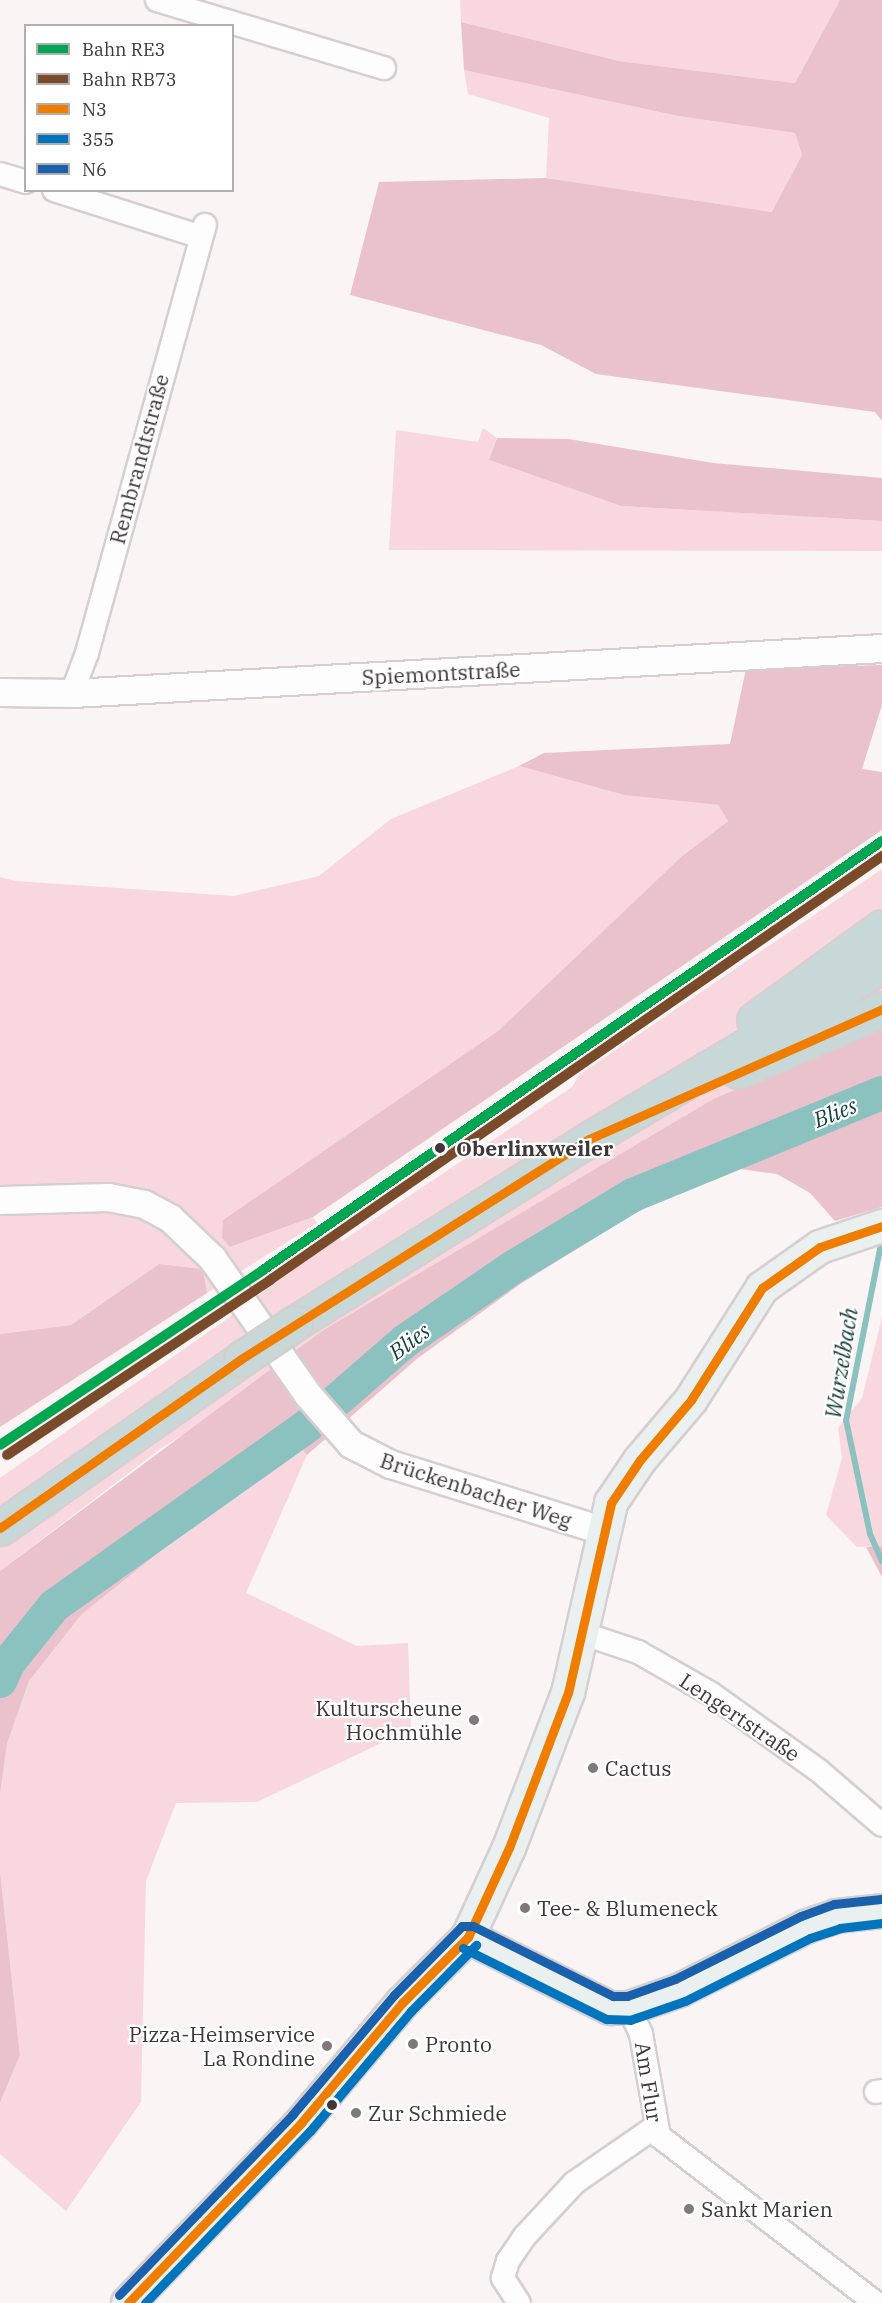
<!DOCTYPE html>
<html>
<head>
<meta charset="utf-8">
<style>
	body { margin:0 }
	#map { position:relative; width:882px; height:2303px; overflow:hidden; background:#faf4f5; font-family:"IBM Plex Serif",serif }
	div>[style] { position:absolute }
	.green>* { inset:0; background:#f8d8de }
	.forest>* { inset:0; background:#eac2cb }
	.stream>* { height:6px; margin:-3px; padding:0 3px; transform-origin:3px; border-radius:3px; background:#8bc2bf }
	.river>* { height:34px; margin:-17px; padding:0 17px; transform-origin:17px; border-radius:17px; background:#8bc2bf }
	.roads { filter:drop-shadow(2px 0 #d6cfd1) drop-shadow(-2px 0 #d6cfd1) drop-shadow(0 2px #d6cfd1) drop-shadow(0 -2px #d6cfd1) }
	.minor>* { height:22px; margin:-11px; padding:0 11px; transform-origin:11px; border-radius:11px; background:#fefdfe }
	.tertiary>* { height:27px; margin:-13.5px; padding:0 13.5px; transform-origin:13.5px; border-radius:13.5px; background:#fefdfe }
	.secondary>* { height:32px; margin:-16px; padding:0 16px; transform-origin:16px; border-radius:16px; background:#eaefef }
	.trunk>* { height:33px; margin:-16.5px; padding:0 16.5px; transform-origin:16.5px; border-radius:16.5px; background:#c8d8d8 }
	.bridges { filter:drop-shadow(2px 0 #d3cfcf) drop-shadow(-2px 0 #d3cfcf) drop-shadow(0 2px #d3cfcf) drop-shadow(0 -2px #d3cfcf) }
	.trunk-bridge>* { height:33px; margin:-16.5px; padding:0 16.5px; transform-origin:16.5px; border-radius:16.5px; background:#c8d8d8 }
	.bus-1>* { height:9px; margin:-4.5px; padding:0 4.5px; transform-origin:4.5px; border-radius:4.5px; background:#ef7d00 }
	.bus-2>* { height:9px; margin:-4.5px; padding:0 4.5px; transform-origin:4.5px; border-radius:4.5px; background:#0075be }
	.bus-3>* { height:9px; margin:-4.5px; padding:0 4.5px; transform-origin:4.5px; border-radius:4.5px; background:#1961ac }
	.rail-1>* { height:10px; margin:-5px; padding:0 5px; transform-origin:5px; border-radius:5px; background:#00a651 }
	.rail-2>* { height:10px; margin:-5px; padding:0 5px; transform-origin:5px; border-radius:5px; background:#7a4b2a }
	.dots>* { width:16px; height:16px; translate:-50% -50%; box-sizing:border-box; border:3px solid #fff; border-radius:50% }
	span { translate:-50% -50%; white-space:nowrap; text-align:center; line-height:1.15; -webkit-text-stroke:4.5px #fff; paint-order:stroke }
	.street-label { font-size:21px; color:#3e3638 }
	.stop-label { font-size:21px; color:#3e3638; font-weight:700 }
	.left { translate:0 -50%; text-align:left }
	.poi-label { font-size:21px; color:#3e3638 }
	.right { translate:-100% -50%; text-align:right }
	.water-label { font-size:22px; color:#18403d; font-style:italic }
	.legend { position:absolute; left:24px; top:24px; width:210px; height:168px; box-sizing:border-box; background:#fff; border:2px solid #b2afaf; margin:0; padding:8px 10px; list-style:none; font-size:18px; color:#3e3638 }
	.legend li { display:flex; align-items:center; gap:12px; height:30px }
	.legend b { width:30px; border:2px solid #b2afaf }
</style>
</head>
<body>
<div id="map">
	<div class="green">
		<div style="clip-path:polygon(460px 0,840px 0,795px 83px,619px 61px,461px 22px)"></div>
		<div style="clip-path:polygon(464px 70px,678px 116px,795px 133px,802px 155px,773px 212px,546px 178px,549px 118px,468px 94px)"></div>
		<div style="clip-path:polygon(483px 428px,497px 438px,489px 460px,621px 506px,882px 521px,882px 551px,389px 550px,396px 430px,478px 442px)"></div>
		<div style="clip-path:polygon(519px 766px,624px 795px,718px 805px,728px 821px,681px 857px,498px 1031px,223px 1220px,230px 1247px,313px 1217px,317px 1223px,207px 1293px,203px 1269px,159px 1264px,71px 1325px,0 1334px,0 877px,16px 881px,234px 896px,319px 876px,391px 819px)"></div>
		<div style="clip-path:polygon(882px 869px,882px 1029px,715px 1098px,160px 1449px,0 1571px,0 1478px,224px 1321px,338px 1236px,342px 1241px,572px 1087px,579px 1075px)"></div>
		<div style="clip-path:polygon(882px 1317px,882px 1546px,857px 1547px,826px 1515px,842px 1458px,838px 1428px,862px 1398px)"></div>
		<div style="clip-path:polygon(297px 1442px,307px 1455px,246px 1593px,357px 1646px,408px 1643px,411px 1729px,257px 1802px,176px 1803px,146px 1881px,141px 2102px,66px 2211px,0 2154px,0 2103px,20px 2055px,0 1871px,0 1795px,7px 1744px,29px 1681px,82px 1614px)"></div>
	</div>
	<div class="forest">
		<div style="clip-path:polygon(840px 0,882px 0,882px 421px,875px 412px,596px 374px,541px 345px,350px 295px,379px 182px,546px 178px,772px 212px,802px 155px,795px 133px,678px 116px,464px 70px,461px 22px,619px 61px,795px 83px)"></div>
		<div style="clip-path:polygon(497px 438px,568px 439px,713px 463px,882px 478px,882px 521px,621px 506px,489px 460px)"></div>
		<div style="clip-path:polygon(882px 665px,882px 705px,862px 769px,882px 772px,882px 830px,313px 1217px,230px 1247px,222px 1238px,223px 1220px,498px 1031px,681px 857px,728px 821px,718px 805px,624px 795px,519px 766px,544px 753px,730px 744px,746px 669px)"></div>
		<div style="clip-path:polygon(882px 1029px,882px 1207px,835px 1221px,810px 1193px,777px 1174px,740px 1169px,643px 1208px,522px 1283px,418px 1358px,307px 1455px,297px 1442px,82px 1614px,29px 1681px,7px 1744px,0 1795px,0 1571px,322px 1331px,715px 1098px)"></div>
		<div style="clip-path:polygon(159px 1264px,203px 1269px,207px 1293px,0 1427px,0 1334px,71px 1325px)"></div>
		<div style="clip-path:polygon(882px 1546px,882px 1577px,866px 1547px)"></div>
		<div style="clip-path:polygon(0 1871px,20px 2055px,0 2103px)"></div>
	</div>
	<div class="stream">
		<div style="left:882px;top:1239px;width:185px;rotate:101.2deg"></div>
		<div style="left:846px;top:1420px;width:116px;rotate:78.1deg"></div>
		<div style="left:870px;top:1534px;width:30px;rotate:66deg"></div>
	</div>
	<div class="river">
		<div style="left:0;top:1681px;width:21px;rotate:-65deg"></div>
		<div style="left:9px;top:1662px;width:72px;rotate:-51.2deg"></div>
		<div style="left:54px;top:1606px;width:310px;rotate:-35.4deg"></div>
		<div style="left:307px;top:1426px;width:130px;rotate:-40.9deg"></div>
		<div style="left:405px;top:1341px;width:130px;rotate:-34.3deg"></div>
		<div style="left:512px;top:1268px;width:141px;rotate:-31.1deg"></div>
		<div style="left:633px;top:1195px;width:269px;rotate:-22.3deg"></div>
	</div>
	<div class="roads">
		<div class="minor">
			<div style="left:157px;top:0;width:237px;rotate:16.7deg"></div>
			<div style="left:0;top:174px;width:27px;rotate:17deg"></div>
			<div style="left:54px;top:190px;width:154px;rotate:17.7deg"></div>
			<div style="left:72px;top:693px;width:43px;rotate:-69.4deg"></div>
			<div style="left:87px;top:653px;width:444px;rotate:-74.6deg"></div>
			<div style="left:584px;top:1634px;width:57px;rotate:18.4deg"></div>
			<div style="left:638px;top:1652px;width:83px;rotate:29.7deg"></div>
			<div style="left:710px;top:1693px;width:133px;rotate:35.5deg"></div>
			<div style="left:818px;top:1770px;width:84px;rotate:40.7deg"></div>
			<div style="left:629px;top:2008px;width:29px;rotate:65deg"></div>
			<div style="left:641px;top:2034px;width:104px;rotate:80deg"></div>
			<div style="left:659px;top:2136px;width:274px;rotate:37.6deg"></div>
			<div style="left:876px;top:2092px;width:6px;rotate:-9deg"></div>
			<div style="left:519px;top:2303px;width:30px;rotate:-123deg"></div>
			<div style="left:503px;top:2278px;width:18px;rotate:-74deg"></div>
			<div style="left:508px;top:2261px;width:30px;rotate:-56deg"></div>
			<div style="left:525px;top:2236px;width:72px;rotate:-47.2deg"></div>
			<div style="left:574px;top:2183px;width:98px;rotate:-34.7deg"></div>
		</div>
		<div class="tertiary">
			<div style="left:0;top:692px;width:72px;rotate:0.8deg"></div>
			<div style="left:72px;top:693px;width:811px;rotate:-3.18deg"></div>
			<div style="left:0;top:1200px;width:108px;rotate:-1.6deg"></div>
			<div style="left:108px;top:1197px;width:37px;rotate:11deg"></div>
			<div style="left:144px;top:1204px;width:30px;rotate:28deg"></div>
			<div style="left:170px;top:1218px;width:58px;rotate:43.6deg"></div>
			<div style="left:212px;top:1258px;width:167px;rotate:55deg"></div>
			<div style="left:308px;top:1395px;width:65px;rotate:48.7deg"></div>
			<div style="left:351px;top:1444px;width:44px;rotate:27.1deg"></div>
			<div style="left:390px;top:1464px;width:222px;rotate:17.3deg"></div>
		</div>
		<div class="secondary">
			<div style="left:468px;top:1937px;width:159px;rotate:26.6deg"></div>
			<div style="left:610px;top:2008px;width:19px"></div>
			<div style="left:629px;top:2008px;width:54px;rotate:-19.4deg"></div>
			<div style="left:680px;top:1990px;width:140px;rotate:-26.7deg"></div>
			<div style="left:805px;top:1927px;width:34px;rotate:-19deg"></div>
			<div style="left:837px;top:1916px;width:45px;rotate:-6.3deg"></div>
			<div style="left:128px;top:2303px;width:250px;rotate:-46.1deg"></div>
			<div style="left:301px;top:2123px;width:157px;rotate:-49.9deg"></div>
			<div style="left:402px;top:2003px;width:93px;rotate:-45deg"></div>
			<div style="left:468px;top:1937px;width:98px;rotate:-65.3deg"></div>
			<div style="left:509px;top:1848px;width:166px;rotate:-69.2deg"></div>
			<div style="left:568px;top:1693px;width:195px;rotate:-77.2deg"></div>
			<div style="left:611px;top:1503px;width:52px;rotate:-56deg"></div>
			<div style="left:640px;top:1460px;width:79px;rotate:-49.6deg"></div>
			<div style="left:691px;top:1400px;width:133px;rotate:-57.6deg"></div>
			<div style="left:762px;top:1288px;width:71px;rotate:-35.3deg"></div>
			<div style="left:820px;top:1247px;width:65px;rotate:-18.7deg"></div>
		</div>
		<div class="trunk">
			<div style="left:754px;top:1020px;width:158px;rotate:-36deg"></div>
			<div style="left:738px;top:1071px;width:157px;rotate:-23.3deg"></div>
			<div style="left:295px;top:1323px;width:347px;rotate:-32deg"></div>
			<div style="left:589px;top:1139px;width:340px;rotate:-30.6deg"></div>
			<div style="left:0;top:1528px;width:294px;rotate:-35deg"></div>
		</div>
	</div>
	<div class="bridges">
		<div class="trunk-bridge">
			<div style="left:241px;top:1359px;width:65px;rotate:-33.7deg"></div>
		</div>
	</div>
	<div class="bus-1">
		<div style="left:0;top:1528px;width:294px;rotate:-35deg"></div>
		<div style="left:241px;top:1359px;width:412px;rotate:-32.3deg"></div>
		<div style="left:589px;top:1139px;width:321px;rotate:-23.9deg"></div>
		<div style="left:128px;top:2303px;width:250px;rotate:-46.1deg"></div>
		<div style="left:301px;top:2123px;width:157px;rotate:-49.9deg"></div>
		<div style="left:402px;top:2003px;width:93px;rotate:-45deg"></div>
		<div style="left:468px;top:1937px;width:98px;rotate:-65.3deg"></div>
		<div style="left:509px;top:1848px;width:166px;rotate:-69.2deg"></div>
		<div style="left:568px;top:1693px;width:195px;rotate:-77.2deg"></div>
		<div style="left:611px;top:1503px;width:52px;rotate:-56deg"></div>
		<div style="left:640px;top:1460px;width:79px;rotate:-49.6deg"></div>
		<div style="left:691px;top:1400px;width:133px;rotate:-57.6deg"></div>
		<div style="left:762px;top:1288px;width:71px;rotate:-35.3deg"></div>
		<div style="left:820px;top:1247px;width:65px;rotate:-18.7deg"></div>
	</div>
	<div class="bus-2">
		<div style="left:463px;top:1948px;width:160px;rotate:26.4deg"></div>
		<div style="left:606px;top:2019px;width:24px;rotate:2deg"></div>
		<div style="left:630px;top:2020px;width:58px;rotate:-19.1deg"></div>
		<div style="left:685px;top:2001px;width:140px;rotate:-26.7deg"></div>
		<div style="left:810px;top:1938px;width:32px;rotate:-18deg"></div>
		<div style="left:840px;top:1928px;width:42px;rotate:-6.8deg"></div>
		<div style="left:145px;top:2303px;width:238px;rotate:-46.2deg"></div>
		<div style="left:310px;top:2131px;width:157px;rotate:-49.9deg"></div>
		<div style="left:411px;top:2011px;width:93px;rotate:-45.4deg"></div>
	</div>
	<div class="bus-3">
		<div style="left:119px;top:2295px;width:250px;rotate:-46.1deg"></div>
		<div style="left:292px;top:2115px;width:157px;rotate:-49.6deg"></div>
		<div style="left:394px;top:1995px;width:97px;rotate:-45.4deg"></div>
		<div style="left:462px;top:1926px;width:11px"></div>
		<div style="left:473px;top:1926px;width:157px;rotate:26.6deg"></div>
		<div style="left:613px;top:1996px;width:14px"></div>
		<div style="left:627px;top:1996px;width:51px;rotate:-19.5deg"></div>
		<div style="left:675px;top:1979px;width:141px;rotate:-26.6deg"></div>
		<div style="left:801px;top:1916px;width:35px;rotate:-20deg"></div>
		<div style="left:834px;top:1904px;width:47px;rotate:-6.1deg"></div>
	</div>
	<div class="rail-1">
		<div style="left:0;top:1445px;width:316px;rotate:-33.6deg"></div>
		<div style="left:263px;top:1270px;width:753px;rotate:-34.72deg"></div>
	</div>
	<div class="rail-2">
		<div style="left:7px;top:1455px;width:316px;rotate:-33.6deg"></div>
		<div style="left:270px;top:1280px;width:745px;rotate:-34.71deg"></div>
	</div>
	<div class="dots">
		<div style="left:440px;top:1148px;background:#3e3638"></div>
		<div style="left:474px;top:1720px;background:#80787a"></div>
		<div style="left:593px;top:1768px;background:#80787a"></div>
		<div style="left:525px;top:1908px;background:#80787a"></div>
		<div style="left:413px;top:2044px;background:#80787a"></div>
		<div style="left:327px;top:2046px;background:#80787a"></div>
		<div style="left:332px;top:2105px;background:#3e3638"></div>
		<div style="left:356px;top:2113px;background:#80787a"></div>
		<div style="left:689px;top:2209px;background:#80787a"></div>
	</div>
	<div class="street-label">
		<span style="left:139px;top:459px;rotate:-75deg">Rembrandtstraße</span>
		<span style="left:441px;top:673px;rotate:-3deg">Spiemontstraße</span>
		<span style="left:476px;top:1490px;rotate:18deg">Brückenbacher Weg</span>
		<span style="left:740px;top:1717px;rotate:34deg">Lengertstraße</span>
		<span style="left:649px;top:2082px;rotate:81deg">Am Flur</span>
	</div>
	<div class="stop-label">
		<span class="left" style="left:456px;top:1148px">Oberlinxweiler</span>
	</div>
	<div class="poi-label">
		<span class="right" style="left:462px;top:1720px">Kulturscheune<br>Hochmühle</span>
		<span class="left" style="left:605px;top:1768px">Cactus</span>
		<span class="left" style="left:537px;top:1908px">Tee- &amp; Blumeneck</span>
		<span class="right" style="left:315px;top:2046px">Pizza-Heimservice<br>La Rondine</span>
		<span class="left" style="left:425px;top:2044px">Pronto</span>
		<span class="left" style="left:368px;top:2113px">Zur Schmiede</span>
		<span class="left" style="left:701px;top:2209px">Sankt Marien</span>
	</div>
	<div class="water-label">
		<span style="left:835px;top:1112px;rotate:-22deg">Blies</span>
		<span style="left:409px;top:1341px;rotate:-37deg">Blies</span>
		<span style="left:841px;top:1363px;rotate:-81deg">Wurzelbach</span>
	</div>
	<ul class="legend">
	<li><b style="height:8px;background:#00a651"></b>Bahn RE3</li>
	<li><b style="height:8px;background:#7a4b2a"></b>Bahn RB73</li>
	<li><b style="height:8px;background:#ef7d00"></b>N3</li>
	<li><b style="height:8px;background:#0075be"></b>355</li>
	<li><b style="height:8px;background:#1961ac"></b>N6</li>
	</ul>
</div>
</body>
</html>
